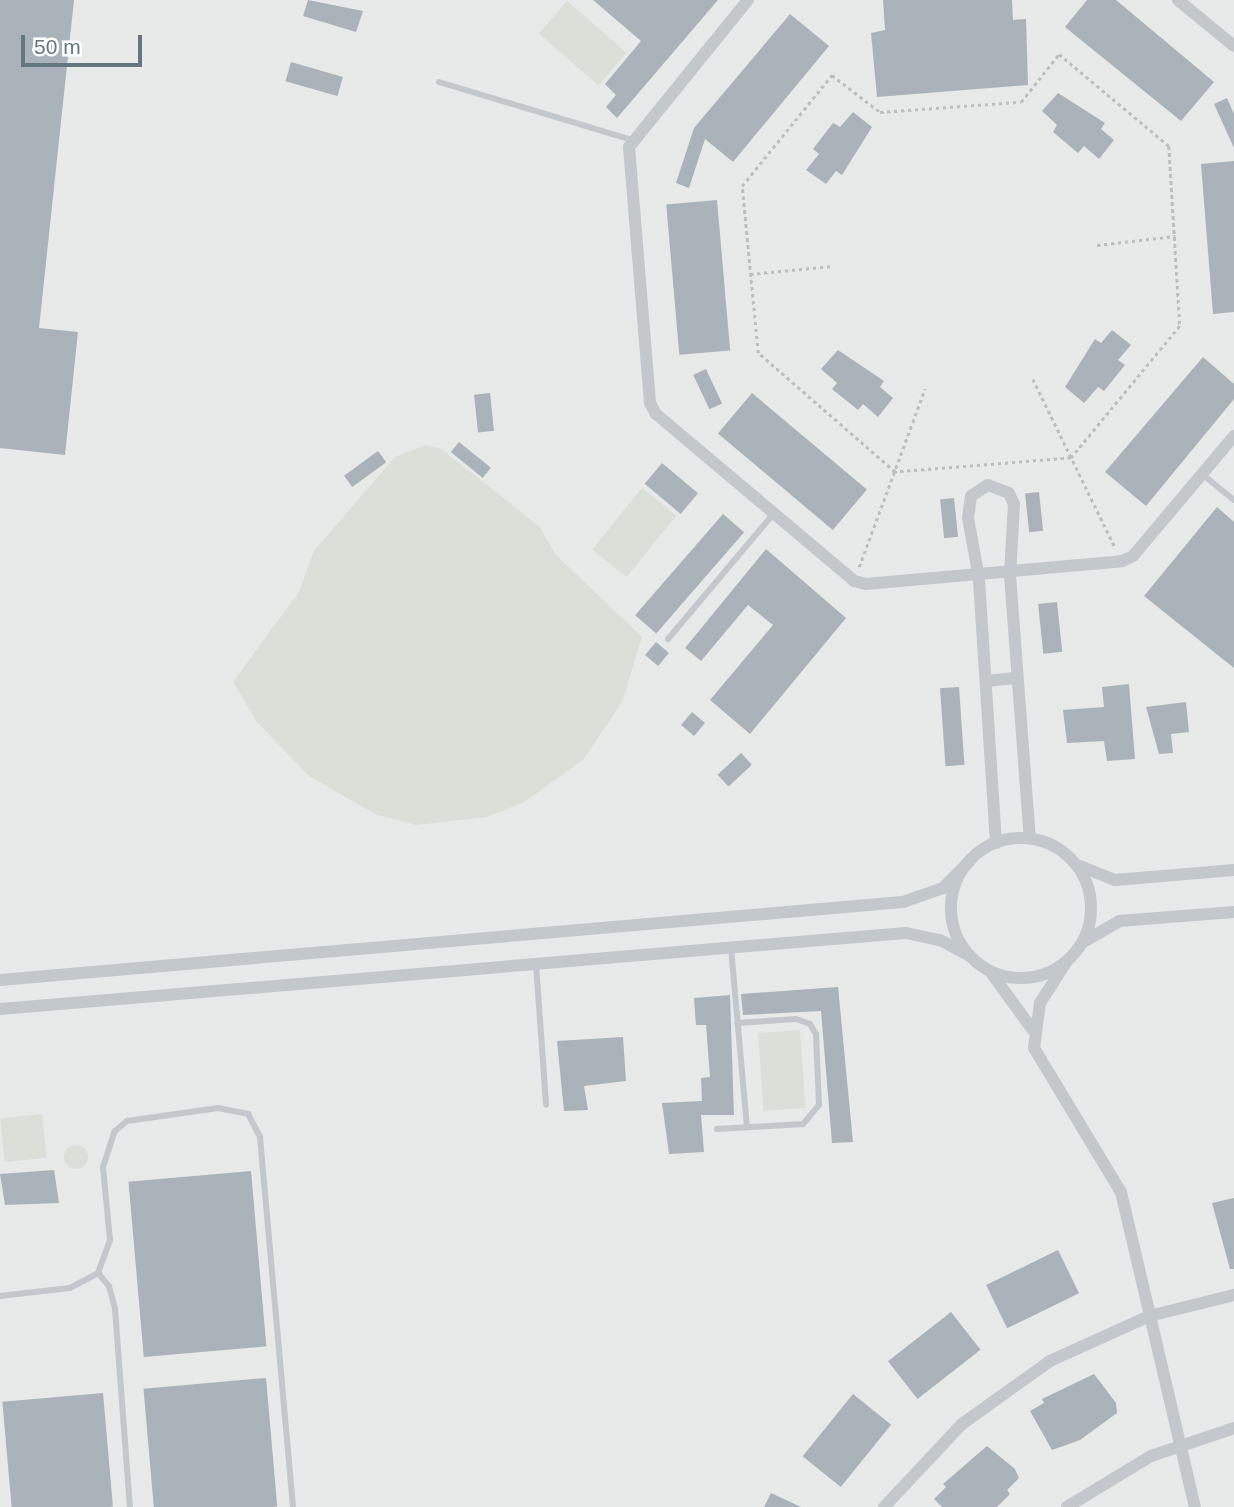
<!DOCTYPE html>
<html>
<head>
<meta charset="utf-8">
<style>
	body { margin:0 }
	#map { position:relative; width:1234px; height:1507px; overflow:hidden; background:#fafaf8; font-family:Arial,sans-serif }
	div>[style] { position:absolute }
	.built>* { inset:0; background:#e8e9e9; transform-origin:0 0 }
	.green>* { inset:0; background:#dadfd7; transform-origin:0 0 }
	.round { border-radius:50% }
	.building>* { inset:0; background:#aab3b9; transform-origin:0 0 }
	.path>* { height:2.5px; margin-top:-1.25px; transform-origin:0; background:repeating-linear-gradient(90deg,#bbbfc2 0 3.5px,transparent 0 7px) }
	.lane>* { height:6px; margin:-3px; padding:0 3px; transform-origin:3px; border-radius:3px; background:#c3c8cc }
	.street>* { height:12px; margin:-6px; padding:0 6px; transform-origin:6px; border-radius:6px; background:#c3c8cc }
	.street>.ring { margin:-6px; padding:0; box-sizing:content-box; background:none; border:12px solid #c3c8cc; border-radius:50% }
	span { translate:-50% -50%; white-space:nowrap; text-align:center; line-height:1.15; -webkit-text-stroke:7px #fff; paint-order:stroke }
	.scale { position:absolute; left:21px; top:35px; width:121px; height:32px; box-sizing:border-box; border:4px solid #657683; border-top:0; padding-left:9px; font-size:21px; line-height:24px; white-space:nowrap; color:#657683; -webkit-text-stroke:5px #fff; paint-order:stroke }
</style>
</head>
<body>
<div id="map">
	<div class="built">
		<div style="left:0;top:0;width:1234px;height:1507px"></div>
	</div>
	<div class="green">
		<div style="left:567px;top:1px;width:79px;height:43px;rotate:41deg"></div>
		<div style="clip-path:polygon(426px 445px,441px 449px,540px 527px,555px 554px,642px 637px,622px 702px,583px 760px,524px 802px,487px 817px,416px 825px,375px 814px,309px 776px,257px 722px,233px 682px,299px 592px,314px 551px,395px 457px)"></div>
		<div style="left:642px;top:488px;width:44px;height:79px;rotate:39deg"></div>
		<div style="left:800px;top:1030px;width:78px;height:42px;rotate:86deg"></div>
		<div style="left:42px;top:1114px;width:44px;height:42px;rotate:84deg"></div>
		<div class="round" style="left:64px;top:1145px;width:24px;height:24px"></div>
	</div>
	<div class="building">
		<div style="clip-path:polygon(0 0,74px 0,39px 328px,78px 332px,65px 455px,0 448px)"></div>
		<div style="clip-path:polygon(308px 0,363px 11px,356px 32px,303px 16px)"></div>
		<div style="clip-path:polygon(593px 0,718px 0,617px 118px,606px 107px,616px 95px,605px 84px,641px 41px)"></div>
		<div style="clip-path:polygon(883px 0,1012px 0,1013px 20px,1026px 19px,1028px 85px,877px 97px,871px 33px,885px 30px)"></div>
		<div style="clip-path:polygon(1087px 0,1116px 0,1214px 82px,1181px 121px,1065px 27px)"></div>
		<div style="clip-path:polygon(790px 14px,829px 46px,733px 162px,705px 139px,689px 188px,676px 183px,694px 128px)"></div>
		<div style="left:291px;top:62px;width:54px;height:20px;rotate:16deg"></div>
		<div style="clip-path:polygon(1058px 93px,1105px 123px,1101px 129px,1114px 140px,1099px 159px,1084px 146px,1078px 153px,1053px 132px,1057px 125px,1042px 111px)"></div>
		<div style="clip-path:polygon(1227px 98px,1234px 114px,1234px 148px,1214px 104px)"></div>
		<div style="clip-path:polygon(853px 112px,872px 127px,842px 175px,836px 171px,826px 184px,806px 170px,819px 154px,813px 149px,833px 123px,840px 127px)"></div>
		<div style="clip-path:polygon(1234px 161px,1234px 312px,1213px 314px,1201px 164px)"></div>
		<div style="left:717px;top:200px;width:151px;height:51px;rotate:85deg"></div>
		<div style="clip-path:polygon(1112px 330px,1131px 345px,1118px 360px,1125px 365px,1104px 391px,1098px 387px,1084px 403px,1065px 387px,1095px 339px,1101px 343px)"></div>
		<div style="clip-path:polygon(838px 350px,884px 381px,880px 387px,893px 398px,878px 417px,863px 404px,858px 410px,832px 389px,837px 383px,821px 369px)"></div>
		<div style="clip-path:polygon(1203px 357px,1234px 384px,1234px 399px,1146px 506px,1105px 472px)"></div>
		<div style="left:706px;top:369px;width:38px;height:14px;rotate:65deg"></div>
		<div style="left:490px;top:393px;width:38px;height:16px;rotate:84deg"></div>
		<div style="left:752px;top:393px;width:150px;height:53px;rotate:40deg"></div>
		<div style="left:459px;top:442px;width:41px;height:13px;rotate:39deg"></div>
		<div style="left:378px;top:451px;width:14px;height:42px;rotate:54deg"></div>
		<div style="left:662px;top:463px;width:47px;height:27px;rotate:40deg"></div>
		<div style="left:1039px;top:492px;width:39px;height:14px;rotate:84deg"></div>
		<div style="left:954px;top:498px;width:39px;height:14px;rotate:84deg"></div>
		<div style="clip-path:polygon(1217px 507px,1234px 522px,1234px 668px,1144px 596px)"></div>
		<div style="left:723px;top:514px;width:28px;height:134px;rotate:41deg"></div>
		<div style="clip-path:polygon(766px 549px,846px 618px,750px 734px,710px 700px,773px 625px,748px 605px,701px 661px,685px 648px)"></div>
		<div style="left:1057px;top:602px;width:50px;height:19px;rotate:84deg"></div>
		<div style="left:656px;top:642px;width:17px;height:17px;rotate:40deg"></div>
		<div style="clip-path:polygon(1129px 684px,1135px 759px,1107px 761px,1104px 741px,1067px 743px,1063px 710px,1104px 707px,1102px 687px)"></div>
		<div style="left:959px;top:687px;width:78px;height:19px;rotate:86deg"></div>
		<div style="clip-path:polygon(1186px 702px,1189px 732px,1171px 734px,1173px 753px,1159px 754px,1146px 707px)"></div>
		<div style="left:692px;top:712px;width:17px;height:17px;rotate:40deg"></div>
		<div style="left:741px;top:753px;width:16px;height:32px;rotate:47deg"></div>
		<div style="clip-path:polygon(838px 987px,853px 1142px,832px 1143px,821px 1011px,743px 1015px,741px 994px)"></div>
		<div style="clip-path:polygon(730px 995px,734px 1115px,701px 1115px,704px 1152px,669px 1154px,662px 1103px,702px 1101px,701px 1078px,710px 1077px,706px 1025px,696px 1025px,694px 998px)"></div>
		<div style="clip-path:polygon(623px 1037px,626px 1081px,584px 1086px,588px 1110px,564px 1111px,557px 1041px)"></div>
		<div style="clip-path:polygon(54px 1170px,59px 1203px,5px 1205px,0 1174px)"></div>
		<div style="left:251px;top:1171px;width:176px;height:123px;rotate:85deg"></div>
		<div style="clip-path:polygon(1234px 1198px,1234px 1269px,1230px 1269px,1212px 1203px)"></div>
		<div style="left:1058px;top:1250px;width:48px;height:80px;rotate:64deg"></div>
		<div style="left:951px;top:1312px;width:48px;height:80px;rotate:52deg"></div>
		<div style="clip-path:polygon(1094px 1374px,1116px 1403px,1117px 1413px,1080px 1440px,1052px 1450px,1030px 1411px,1044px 1403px,1042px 1399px)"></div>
		<div style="left:266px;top:1378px;width:129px;height:123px;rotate:85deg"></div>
		<div style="left:103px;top:1393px;width:114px;height:101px;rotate:85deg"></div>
		<div style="left:853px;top:1394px;width:49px;height:80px;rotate:39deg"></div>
		<div style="clip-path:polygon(987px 1446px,1015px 1469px,1019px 1478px,1007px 1490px,1010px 1494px,997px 1507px,942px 1507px,934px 1499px,946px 1487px,943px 1484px)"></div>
		<div style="clip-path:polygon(771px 1493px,801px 1507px,764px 1507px)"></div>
	</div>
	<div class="path">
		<div style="left:1059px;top:54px;width:143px;rotate:39.9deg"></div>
		<div style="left:1169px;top:146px;width:180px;rotate:86.5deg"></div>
		<div style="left:1180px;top:326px;width:171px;rotate:129.5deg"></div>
		<div style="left:1071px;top:458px;width:177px;rotate:175.5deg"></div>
		<div style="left:895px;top:472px;width:181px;rotate:-139deg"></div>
		<div style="left:758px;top:353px;width:168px;rotate:-95.5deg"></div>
		<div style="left:742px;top:186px;width:143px;rotate:-51deg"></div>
		<div style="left:832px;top:75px;width:61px;rotate:37.6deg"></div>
		<div style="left:880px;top:112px;width:141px;rotate:-4.1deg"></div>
		<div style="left:1021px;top:102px;width:61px;rotate:-51.6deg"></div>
		<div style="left:1097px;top:245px;width:79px;rotate:-6.6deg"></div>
		<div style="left:750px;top:274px;width:84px;rotate:-5.4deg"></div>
		<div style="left:1033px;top:379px;width:189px;rotate:64deg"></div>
		<div style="left:859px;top:567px;width:190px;rotate:-69.7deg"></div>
	</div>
	<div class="lane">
		<div style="left:439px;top:82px;width:202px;rotate:16.7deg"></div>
		<div style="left:1202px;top:474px;width:41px;rotate:39.1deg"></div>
		<div style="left:668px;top:639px;width:165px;rotate:-49.9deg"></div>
		<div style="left:731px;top:948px;width:180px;rotate:84.9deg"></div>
		<div style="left:536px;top:964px;width:141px;rotate:85.9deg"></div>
		<div style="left:717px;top:1129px;width:86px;rotate:-3.3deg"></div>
		<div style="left:803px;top:1124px;width:25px;rotate:-50deg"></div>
		<div style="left:819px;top:1105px;width:71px;rotate:-92.4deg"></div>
		<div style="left:816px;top:1034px;width:12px;rotate:-121deg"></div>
		<div style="left:810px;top:1024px;width:15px;rotate:-160deg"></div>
		<div style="left:796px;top:1019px;width:59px;rotate:176.1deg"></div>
		<div style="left:98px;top:1273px;width:17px;rotate:50deg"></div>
		<div style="left:109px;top:1286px;width:24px;rotate:75deg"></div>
		<div style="left:115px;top:1309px;width:199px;rotate:85.7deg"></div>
		<div style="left:0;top:1296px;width:70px;rotate:-6.5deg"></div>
		<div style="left:70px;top:1288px;width:32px;rotate:-28deg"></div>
		<div style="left:98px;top:1273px;width:35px;rotate:-70deg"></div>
		<div style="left:110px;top:1240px;width:73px;rotate:-95.5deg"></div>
		<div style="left:103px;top:1167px;width:38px;rotate:-72deg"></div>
		<div style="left:115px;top:1131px;width:16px;rotate:-40deg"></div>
		<div style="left:127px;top:1121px;width:92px;rotate:-8.1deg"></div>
		<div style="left:218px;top:1108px;width:31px;rotate:11deg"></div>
		<div style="left:248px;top:1114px;width:26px;rotate:62deg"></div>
		<div style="left:260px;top:1137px;width:371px;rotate:84.9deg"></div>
	</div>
	<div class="street">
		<div style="left:748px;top:0;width:189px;rotate:129deg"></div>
		<div style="left:629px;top:147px;width:257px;rotate:85.3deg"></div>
		<div style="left:650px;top:403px;width:13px;rotate:61deg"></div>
		<div style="left:656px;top:414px;width:259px;rotate:40.1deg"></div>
		<div style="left:854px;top:581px;width:12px;rotate:14deg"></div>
		<div style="left:866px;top:584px;width:257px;rotate:-5.1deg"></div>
		<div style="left:1122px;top:561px;width:12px;rotate:-24deg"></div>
		<div style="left:1133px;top:556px;width:157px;rotate:-49.9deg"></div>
		<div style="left:1178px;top:0;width:72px;rotate:39.4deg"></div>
		<div style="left:987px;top:681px;width:28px;rotate:-6deg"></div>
		<div class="ring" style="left:951px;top:838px;width:128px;height:128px"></div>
		<div style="left:996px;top:843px;width:266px;rotate:-93.7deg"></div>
		<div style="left:979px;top:578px;width:61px;rotate:-100.4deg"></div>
		<div style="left:968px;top:518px;width:22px;rotate:-82deg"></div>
		<div style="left:971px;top:496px;width:20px;rotate:-33deg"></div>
		<div style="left:988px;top:485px;width:22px;rotate:21deg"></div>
		<div style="left:1009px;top:493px;width:12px;rotate:66deg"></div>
		<div style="left:1014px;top:504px;width:71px;rotate:93.2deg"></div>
		<div style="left:1010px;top:575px;width:264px;rotate:85.7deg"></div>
		<div style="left:1080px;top:866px;width:38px;rotate:22deg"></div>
		<div style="left:1115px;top:880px;width:119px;rotate:-4.8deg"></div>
		<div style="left:1085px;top:941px;width:39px;rotate:-30deg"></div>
		<div style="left:1119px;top:921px;width:115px;rotate:-4.5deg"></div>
		<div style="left:1067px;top:961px;width:50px;rotate:122.7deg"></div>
		<div style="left:1040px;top:1003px;width:45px;rotate:97.6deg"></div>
		<div style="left:1034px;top:1048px;width:168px;rotate:58.9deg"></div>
		<div style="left:1121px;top:1192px;width:324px;rotate:76.8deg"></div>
		<div style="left:992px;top:974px;width:68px;rotate:54deg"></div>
		<div style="left:0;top:980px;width:906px;rotate:-4.94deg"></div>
		<div style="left:903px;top:902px;width:42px;rotate:-19.3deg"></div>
		<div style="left:943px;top:888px;width:37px;rotate:-45deg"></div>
		<div style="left:0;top:1009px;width:909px;rotate:-4.8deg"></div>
		<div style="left:906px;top:933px;width:35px;rotate:12deg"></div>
		<div style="left:940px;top:940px;width:34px;rotate:28deg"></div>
		<div style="left:884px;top:1507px;width:114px;rotate:-46.8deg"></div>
		<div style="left:962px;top:1424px;width:108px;rotate:-35.6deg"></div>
		<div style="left:1050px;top:1361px;width:109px;rotate:-24.4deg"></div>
		<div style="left:1149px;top:1316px;width:88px;rotate:-13.9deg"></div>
		<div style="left:1067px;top:1507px;width:98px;rotate:-31.3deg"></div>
		<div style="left:1151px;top:1456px;width:88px;rotate:-18.6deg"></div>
	</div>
	<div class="scale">50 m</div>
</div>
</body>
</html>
